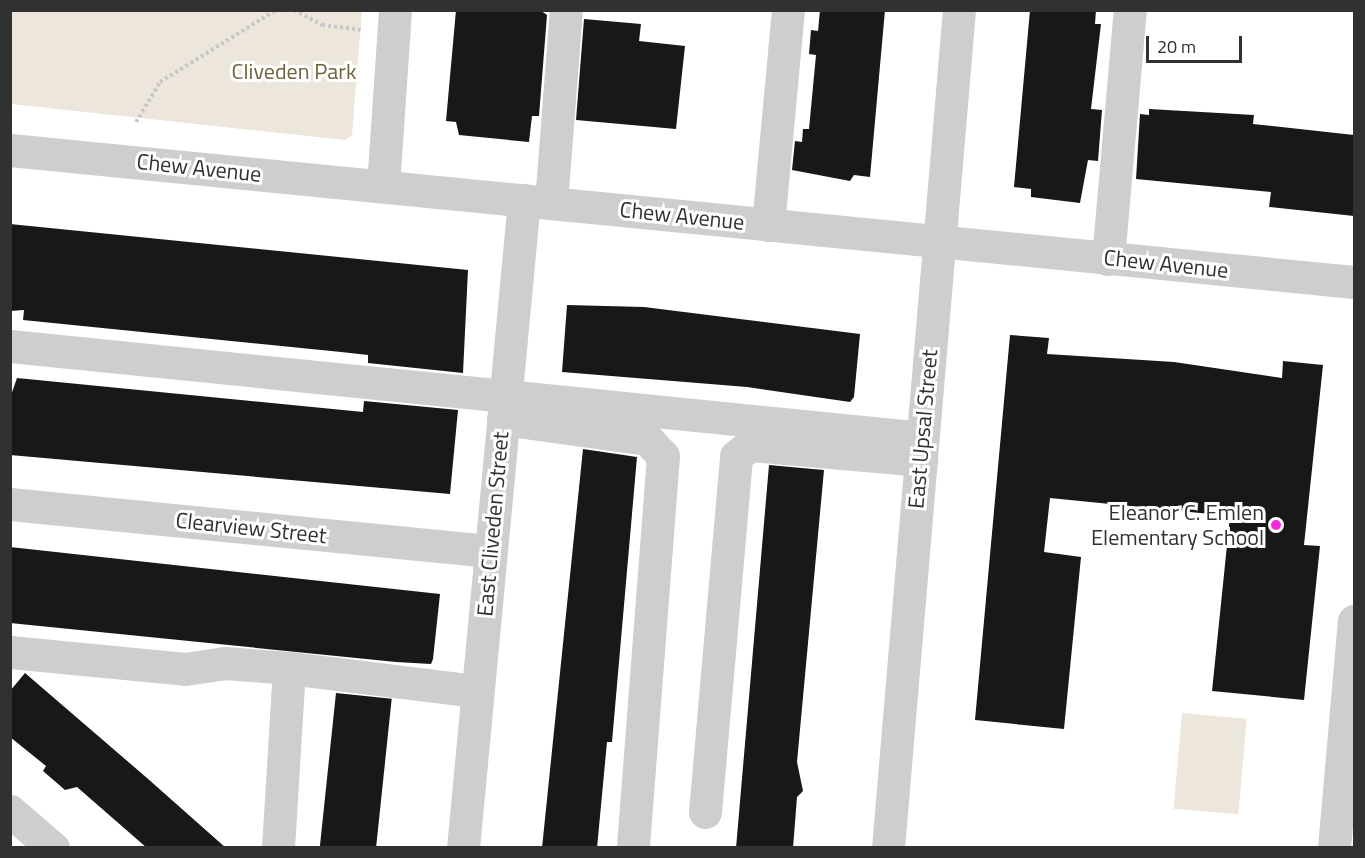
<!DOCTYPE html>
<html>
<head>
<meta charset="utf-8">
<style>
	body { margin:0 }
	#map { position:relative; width:1365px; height:858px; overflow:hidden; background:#fff; font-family:"Titillium Web",sans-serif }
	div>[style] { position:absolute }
	.green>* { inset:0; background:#ece6dc; transform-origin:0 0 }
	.building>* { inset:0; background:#181818; transform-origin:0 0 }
	.path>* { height:4px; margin-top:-2px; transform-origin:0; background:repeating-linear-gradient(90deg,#c8c8c8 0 3px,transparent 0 6px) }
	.minor>* { height:33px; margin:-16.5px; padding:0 16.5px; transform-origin:16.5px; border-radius:16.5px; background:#cecece }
	.dots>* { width:16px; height:16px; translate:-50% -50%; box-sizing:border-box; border:3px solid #fff; border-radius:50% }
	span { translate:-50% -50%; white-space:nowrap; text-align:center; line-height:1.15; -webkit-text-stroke:6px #fff; paint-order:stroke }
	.park-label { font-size:22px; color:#71603a }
	.street-label { font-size:22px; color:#313131 }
	.poi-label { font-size:22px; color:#313131 }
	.right { translate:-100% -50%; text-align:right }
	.frame { position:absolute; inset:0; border:12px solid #313131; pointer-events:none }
	.scale { position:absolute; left:1146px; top:36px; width:96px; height:27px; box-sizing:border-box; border:3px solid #313131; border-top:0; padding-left:8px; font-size:18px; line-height:21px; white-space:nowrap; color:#313131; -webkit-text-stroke:4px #fff; paint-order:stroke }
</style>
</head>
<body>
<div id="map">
	<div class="green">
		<div style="clip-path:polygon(10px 11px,362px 11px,352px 135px,345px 140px,11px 104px)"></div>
		<div style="left:1182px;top:713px;width:65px;height:96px;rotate:5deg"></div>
	</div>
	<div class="building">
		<div style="clip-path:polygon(456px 10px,540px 10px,547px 15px,539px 116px,532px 116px,529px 142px,459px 135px,456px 122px,446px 121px)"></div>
		<div style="clip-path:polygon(820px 10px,885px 10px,870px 177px,854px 175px,850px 181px,792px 170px,795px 141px,802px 142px,803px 129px,809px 129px,816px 55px,809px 54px,811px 30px,818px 31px)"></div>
		<div style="clip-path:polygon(1030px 10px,1096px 10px,1095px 24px,1101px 24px,1091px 109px,1102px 110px,1098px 161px,1088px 160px,1080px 203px,1031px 197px,1031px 189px,1014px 187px)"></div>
		<div style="clip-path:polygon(584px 19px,641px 24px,639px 41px,685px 46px,676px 129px,576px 120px)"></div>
		<div style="clip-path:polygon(1149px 109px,1254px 115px,1253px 124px,1354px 135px,1354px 216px,1269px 207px,1271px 192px,1136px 179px,1140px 114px,1149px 115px)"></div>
		<div style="clip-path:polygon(10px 224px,468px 270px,463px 373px,368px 363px,368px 355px,341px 352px,23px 320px,24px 310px,10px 311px)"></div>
		<div style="clip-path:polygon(567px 305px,644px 307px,860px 334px,854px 397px,850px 402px,747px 387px,562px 372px)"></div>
		<div style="clip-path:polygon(1010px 335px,1049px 338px,1047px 354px,1174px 362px,1282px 378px,1283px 361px,1323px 365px,1304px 545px,1320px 546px,1304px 700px,1212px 691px,1230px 516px,1050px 498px,1044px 552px,1081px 557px,1064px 729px,975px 720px)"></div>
		<div style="clip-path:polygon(17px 378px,363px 412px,364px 401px,458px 410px,450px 494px,10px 455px,10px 398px)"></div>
		<div style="clip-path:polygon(583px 449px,637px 457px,612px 742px,607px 742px,597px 848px,542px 848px)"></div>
		<div style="clip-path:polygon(769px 465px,824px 470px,797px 762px,803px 791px,797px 797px,793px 848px,736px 848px)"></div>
		<div style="clip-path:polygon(10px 547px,440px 594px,433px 659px,431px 664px,396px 662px,10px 623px)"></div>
		<div style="clip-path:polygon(25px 673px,147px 778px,226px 848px,147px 848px,77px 787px,65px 790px,43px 771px,46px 766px,10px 737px,10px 691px)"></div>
		<div style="left:336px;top:693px;width:56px;height:156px;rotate:6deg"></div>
	</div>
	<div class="path">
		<div style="left:294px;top:10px;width:32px;rotate:28deg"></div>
		<div style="left:322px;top:25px;width:39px;rotate:7deg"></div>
		<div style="left:136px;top:122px;width:47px;rotate:-59deg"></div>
		<div style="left:160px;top:82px;width:137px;rotate:-31.8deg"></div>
	</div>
	<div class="minor">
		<div style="left:10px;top:150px;width:1350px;rotate:5.61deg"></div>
		<div style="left:383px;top:186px;width:176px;rotate:-86.1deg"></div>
		<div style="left:551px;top:203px;width:194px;rotate:-85.6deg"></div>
		<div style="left:768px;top:225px;width:216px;rotate:-84.7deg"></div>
		<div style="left:1108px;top:259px;width:250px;rotate:-85deg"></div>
		<div style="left:10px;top:346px;width:917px;rotate:5.76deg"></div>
		<div style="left:503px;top:419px;width:145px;rotate:7.9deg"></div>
		<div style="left:647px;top:439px;width:23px;rotate:47deg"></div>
		<div style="left:663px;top:456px;width:393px;rotate:94.4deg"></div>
		<div style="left:10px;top:504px;width:483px;rotate:5.6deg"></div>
		<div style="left:10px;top:652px;width:176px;rotate:5.5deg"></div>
		<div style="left:185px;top:669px;width:40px;rotate:-8.5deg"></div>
		<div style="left:225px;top:663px;width:64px;rotate:4.5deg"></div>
		<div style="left:10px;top:811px;width:57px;rotate:40.7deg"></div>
		<div style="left:705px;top:812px;width:357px;rotate:-85deg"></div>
		<div style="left:736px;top:456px;width:18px;rotate:-38deg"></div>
		<div style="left:750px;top:445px;width:172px;rotate:5deg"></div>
		<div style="left:278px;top:848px;width:180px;rotate:-86.5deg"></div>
		<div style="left:289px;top:668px;width:189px;rotate:7deg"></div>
		<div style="left:463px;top:848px;width:651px;rotate:-84.62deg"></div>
		<div style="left:888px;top:848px;width:841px;rotate:-85.16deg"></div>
		<div style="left:1334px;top:848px;width:228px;rotate:-85deg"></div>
	</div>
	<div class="dots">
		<div style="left:1276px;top:525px;background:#f22ae1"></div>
	</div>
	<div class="park-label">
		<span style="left:294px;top:72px">Cliveden Park</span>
	</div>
	<div class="street-label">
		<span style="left:199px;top:168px;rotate:6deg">Chew Avenue</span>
		<span style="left:682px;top:216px;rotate:6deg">Chew Avenue</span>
		<span style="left:1166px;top:264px;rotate:6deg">Chew Avenue</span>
		<span style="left:923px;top:429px;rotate:-85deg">East Upsal Street</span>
		<span style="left:493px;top:524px;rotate:-85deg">East Cliveden Street</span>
		<span style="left:251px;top:528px;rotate:6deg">Clearview Street</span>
	</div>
	<div class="poi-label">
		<span class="right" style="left:1264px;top:525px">Eleanor C. Emlen<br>Elementary School</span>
	</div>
	<div class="frame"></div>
	<div class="scale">20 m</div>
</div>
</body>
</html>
